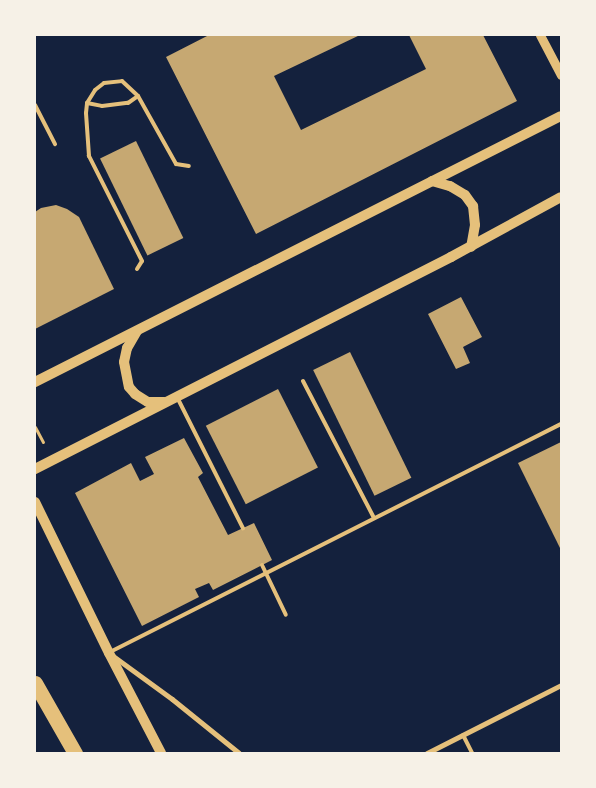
<!DOCTYPE html>
<html>
<head>
<meta charset="utf-8">
<style>
	body { margin:0 }
	#map { position:relative; width:596px; height:788px; overflow:hidden; background:#14213d; font-family:Rubik,sans-serif }
	div>[style] { position:absolute }
	.building>* { inset:0; background:#c6a872; transform-origin:0 0 }
	.path>* { height:3px; margin:-1.5px; padding:0 1.5px; transform-origin:1.5px; border-radius:1.5px; background:#e5c07b }
	.service>* { height:4px; margin:-2px; padding:0 2px; transform-origin:2px; border-radius:2px; background:#e5c07b }
	.minor>* { height:5px; margin:-2.5px; padding:0 2.5px; transform-origin:2.5px; border-radius:2.5px; background:#e5c07b }
	.tertiary>* { height:9px; margin:-4.5px; padding:0 4.5px; transform-origin:4.5px; border-radius:4.5px; background:#e5c07b }
	.secondary>* { height:10px; margin:-5px; padding:0 5px; transform-origin:5px; border-radius:5px; background:#e5c07b }
	.motorway>* { height:15px; margin:-7.5px; padding:0 7.5px; transform-origin:7.5px; border-radius:7.5px; background:#e5c07b }
	span { translate:-50% -50%; white-space:nowrap; text-align:center; line-height:1.15; -webkit-text-stroke:4px #f6f1e7; paint-order:stroke }
	.frame { position:absolute; inset:0; border:36px solid #f6f1e7; pointer-events:none }
</style>
</head>
<body>
<div id="map">
	<div class="building">
		<div style="clip-path:polygon(209px 35px,360px 35px,274px 76px,301px 130px,426px 69px,409px 35px,483px 35px,517px 101px,256px 234px,166px 57px)"></div>
		<div style="left:136px;top:141px;width:108px;height:40px;rotate:64deg"></div>
		<div style="clip-path:polygon(56px 205px,67px 209px,79px 217px,114px 289px,35px 329px,35px 212px,41px 208px)"></div>
		<div style="clip-path:polygon(461px 297px,482px 337px,463px 347px,470px 363px,456px 369px,428px 314px)"></div>
		<div style="left:350px;top:352px;width:140px;height:41px;rotate:64deg"></div>
		<div style="left:278px;top:389px;width:88px;height:81px;rotate:63deg"></div>
		<div style="clip-path:polygon(184px 438px,203px 473px,198px 477px,228px 535px,254px 523px,272px 560px,213px 590px,209px 583px,195px 589px,199px 597px,142px 626px,75px 493px,131px 463px,140px 481px,154px 474px,145px 457px)"></div>
		<div style="clip-path:polygon(561px 442px,561px 550px,518px 463px)"></div>
	</div>
	<div class="path">
		<div style="left:35px;top:427px;width:17px;rotate:62deg"></div>
	</div>
	<div class="service">
		<div style="left:87px;top:103px;width:15px;rotate:11deg"></div>
		<div style="left:102px;top:106px;width:26px;rotate:-7deg"></div>
		<div style="left:128px;top:103px;width:12px;rotate:-35deg"></div>
		<div style="left:35px;top:105px;width:44px;rotate:62.9deg"></div>
		<div style="left:137px;top:269px;width:9px;rotate:-58deg"></div>
		<div style="left:142px;top:261px;width:118px;rotate:-116.8deg"></div>
		<div style="left:89px;top:156px;width:43px;rotate:-94deg"></div>
		<div style="left:86px;top:113px;width:10px;rotate:-84deg"></div>
		<div style="left:87px;top:103px;width:15px;rotate:-58deg"></div>
		<div style="left:95px;top:90px;width:11px;rotate:-38deg"></div>
		<div style="left:104px;top:83px;width:18px;rotate:-6deg"></div>
		<div style="left:122px;top:81px;width:22px;rotate:43deg"></div>
		<div style="left:138px;top:96px;width:78px;rotate:60.8deg"></div>
		<div style="left:176px;top:164px;width:13px;rotate:9deg"></div>
		<div style="left:303px;top:381px;width:154px;rotate:62.6deg"></div>
		<div style="left:177px;top:397px;width:147px;rotate:63.3deg"></div>
		<div style="left:262px;top:565px;width:55px;rotate:64.4deg"></div>
		<div style="left:110px;top:652px;width:505px;rotate:-26.82deg"></div>
		<div style="left:463px;top:735px;width:20px;rotate:63deg"></div>
	</div>
	<div class="minor">
		<div style="left:113px;top:656px;width:73px;rotate:36.1deg"></div>
		<div style="left:172px;top:699px;width:86px;rotate:38.9deg"></div>
		<div style="left:427px;top:753px;width:150px;rotate:-26.9deg"></div>
	</div>
	<div class="tertiary">
		<div style="left:540px;top:35px;width:45px;rotate:62.3deg"></div>
	</div>
	<div class="secondary">
		<div style="left:432px;top:181px;width:19px;rotate:16deg"></div>
		<div style="left:450px;top:186px;width:17px;rotate:31deg"></div>
		<div style="left:465px;top:195px;width:14px;rotate:54deg"></div>
		<div style="left:473px;top:206px;width:19px;rotate:84deg"></div>
		<div style="left:475px;top:225px;width:22px;rotate:100deg"></div>
		<div style="left:137px;top:331px;width:20px;rotate:120deg"></div>
		<div style="left:127px;top:348px;width:14px;rotate:102deg"></div>
		<div style="left:124px;top:362px;width:25px;rotate:79deg"></div>
		<div style="left:129px;top:387px;width:9px;rotate:49deg"></div>
		<div style="left:135px;top:394px;width:15px;rotate:32deg"></div>
		<div style="left:148px;top:402px;width:16px"></div>
		<div style="left:35px;top:382px;width:589px;rotate:-26.83deg"></div>
		<div style="left:35px;top:469px;width:467px;rotate:-27deg"></div>
		<div style="left:451px;top:257px;width:125px;rotate:-28.6deg"></div>
		<div style="left:35px;top:502px;width:168px;rotate:63.9deg"></div>
		<div style="left:109px;top:653px;width:113px;rotate:62.5deg"></div>
	</div>
	<div class="motorway">
		<div style="left:35px;top:683px;width:81px;rotate:60.3deg"></div>
	</div>
	<div class="frame"></div>
</div>
</body>
</html>
